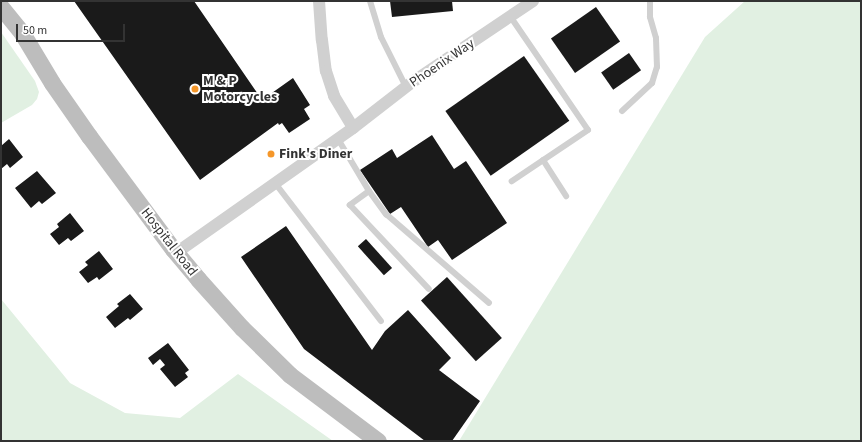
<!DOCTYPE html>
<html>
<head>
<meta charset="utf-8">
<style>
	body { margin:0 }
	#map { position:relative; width:862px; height:442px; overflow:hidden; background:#fff; font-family:"Source Sans 3",sans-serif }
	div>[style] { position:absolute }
	.green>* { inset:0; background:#e1f0e2 }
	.building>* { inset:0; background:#1a1a1a; transform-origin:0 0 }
	.lane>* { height:6px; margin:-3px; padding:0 3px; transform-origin:3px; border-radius:3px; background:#d0d0d0 }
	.street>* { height:12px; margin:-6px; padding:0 6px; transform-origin:6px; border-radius:6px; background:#d0d0d0 }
	.secondary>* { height:17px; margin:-8.5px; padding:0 8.5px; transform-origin:8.5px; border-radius:8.5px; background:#bdbdbd }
	.dots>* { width:11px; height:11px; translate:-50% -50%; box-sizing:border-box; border:2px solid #fff; border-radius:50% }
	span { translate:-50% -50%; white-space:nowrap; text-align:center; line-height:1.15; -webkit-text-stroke:4px #fff; paint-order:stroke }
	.street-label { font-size:14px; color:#333 }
	.poi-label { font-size:14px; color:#333; font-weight:700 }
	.left { translate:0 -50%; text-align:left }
	.frame { position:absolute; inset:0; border:2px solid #333; pointer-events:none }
	.scale { position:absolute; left:16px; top:24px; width:109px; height:18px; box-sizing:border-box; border:2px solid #333; border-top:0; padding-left:5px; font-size:12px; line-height:14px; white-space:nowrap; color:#333; -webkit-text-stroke:3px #fff; paint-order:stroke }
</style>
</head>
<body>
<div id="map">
	<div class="green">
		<div style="clip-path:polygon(745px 1px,861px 1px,861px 441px,459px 441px,705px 37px)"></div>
		<div style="clip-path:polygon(1px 32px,35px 81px,39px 92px,37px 99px,32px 105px,1px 123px)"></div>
		<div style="clip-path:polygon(1px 299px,70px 383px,125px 413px,180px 418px,238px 374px,333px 441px,1px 441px)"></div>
	</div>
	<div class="building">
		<div style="clip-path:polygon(74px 1px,194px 1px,262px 100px,293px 78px,310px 105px,304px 109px,310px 119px,289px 133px,282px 123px,279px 125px,278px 123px,200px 180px)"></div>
		<div style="clip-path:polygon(390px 1px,452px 1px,453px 11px,392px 17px)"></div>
		<div style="left:596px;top:7px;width:42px;height:55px;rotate:55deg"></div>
		<div style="left:629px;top:53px;width:21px;height:34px;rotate:55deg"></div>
		<div style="left:524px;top:56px;width:79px;height:96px;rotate:55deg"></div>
		<div style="clip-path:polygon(432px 135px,454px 169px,466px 161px,507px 223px,452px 260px,438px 240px,428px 247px,401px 207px,390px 214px,360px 170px,392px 149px,397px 158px)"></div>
		<div style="clip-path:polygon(9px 139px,23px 157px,10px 168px,7px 164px,1px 169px,1px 146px)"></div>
		<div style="clip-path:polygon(37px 171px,56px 193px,42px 204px,39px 201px,31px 208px,15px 188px)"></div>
		<div style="clip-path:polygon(70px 213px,84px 231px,71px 241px,68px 238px,59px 245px,50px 234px,59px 227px,57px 224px)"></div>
		<div style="clip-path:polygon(286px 226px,372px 350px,385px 331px,408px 310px,451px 358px,439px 370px,480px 401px,452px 441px,425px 441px,304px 349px,241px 257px)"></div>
		<div style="left:366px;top:239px;width:39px;height:11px;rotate:48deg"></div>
		<div style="clip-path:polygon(99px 251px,113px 269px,99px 280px,97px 277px,88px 283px,79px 272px,88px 265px,85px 262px)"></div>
		<div style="left:447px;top:277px;width:82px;height:35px;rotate:48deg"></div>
		<div style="clip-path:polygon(130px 294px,143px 309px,130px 320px,128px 318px,115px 328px,106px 317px,119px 306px,117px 304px)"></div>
		<div style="clip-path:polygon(168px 343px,189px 370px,185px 373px,188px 377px,175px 387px,160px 369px,165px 365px,160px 359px,153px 365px,148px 358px)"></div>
	</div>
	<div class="lane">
		<div style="left:370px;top:1px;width:38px;rotate:73deg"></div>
		<div style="left:381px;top:37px;width:56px;rotate:63.4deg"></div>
		<div style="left:510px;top:16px;width:138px;rotate:55.6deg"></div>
		<div style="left:588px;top:130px;width:92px;rotate:146.1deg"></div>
		<div style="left:622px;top:111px;width:41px;rotate:-43deg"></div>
		<div style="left:652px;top:83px;width:17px;rotate:-73deg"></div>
		<div style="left:657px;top:67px;width:29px;rotate:-92deg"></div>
		<div style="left:656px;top:38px;width:22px;rotate:-106deg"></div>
		<div style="left:650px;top:17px;width:16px;rotate:-90deg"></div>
		<div style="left:338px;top:139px;width:61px;rotate:59.2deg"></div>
		<div style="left:369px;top:191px;width:29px;rotate:54deg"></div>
		<div style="left:386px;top:214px;width:136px;rotate:40.8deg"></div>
		<div style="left:543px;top:160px;width:43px;rotate:57.4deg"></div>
		<div style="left:275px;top:183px;width:174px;rotate:52.5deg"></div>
		<div style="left:369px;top:191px;width:24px;rotate:144deg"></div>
		<div style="left:350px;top:205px;width:115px;rotate:46.8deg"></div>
	</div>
	<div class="street">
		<div style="left:319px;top:1px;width:39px;rotate:86deg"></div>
		<div style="left:322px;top:40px;width:31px;rotate:83deg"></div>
		<div style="left:326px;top:71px;width:26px;rotate:72deg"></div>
		<div style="left:334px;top:96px;width:37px;rotate:59deg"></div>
		<div style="left:176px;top:253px;width:217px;rotate:-35.2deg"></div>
		<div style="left:353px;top:128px;width:73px;rotate:-37.8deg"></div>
		<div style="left:411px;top:83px;width:147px;rotate:-33.9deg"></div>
	</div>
	<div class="secondary">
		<div style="left:1px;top:7px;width:33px;rotate:51deg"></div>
		<div style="left:22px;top:33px;width:58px;rotate:59deg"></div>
		<div style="left:52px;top:83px;width:65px;rotate:55.1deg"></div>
		<div style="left:89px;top:136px;width:141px;rotate:53.4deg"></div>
		<div style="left:173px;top:249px;width:39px;rotate:50deg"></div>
		<div style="left:198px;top:279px;width:66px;rotate:48.1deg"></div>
		<div style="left:242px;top:328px;width:67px;rotate:44.4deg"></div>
		<div style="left:290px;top:375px;width:110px;rotate:36.9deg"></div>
	</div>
	<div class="dots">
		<div style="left:195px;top:89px;background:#f5972a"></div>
		<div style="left:271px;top:154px;background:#f5972a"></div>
	</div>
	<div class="street-label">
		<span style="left:442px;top:63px;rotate:-34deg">Phoenix Way</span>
		<span style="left:169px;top:242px;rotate:52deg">Hospital Road</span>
	</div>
	<div class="poi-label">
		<span class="left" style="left:203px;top:89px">M &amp; P<br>Motorcycles</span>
		<span class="left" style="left:279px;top:154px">Fink's Diner</span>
	</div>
	<div class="frame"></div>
	<div class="scale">50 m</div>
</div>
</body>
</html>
